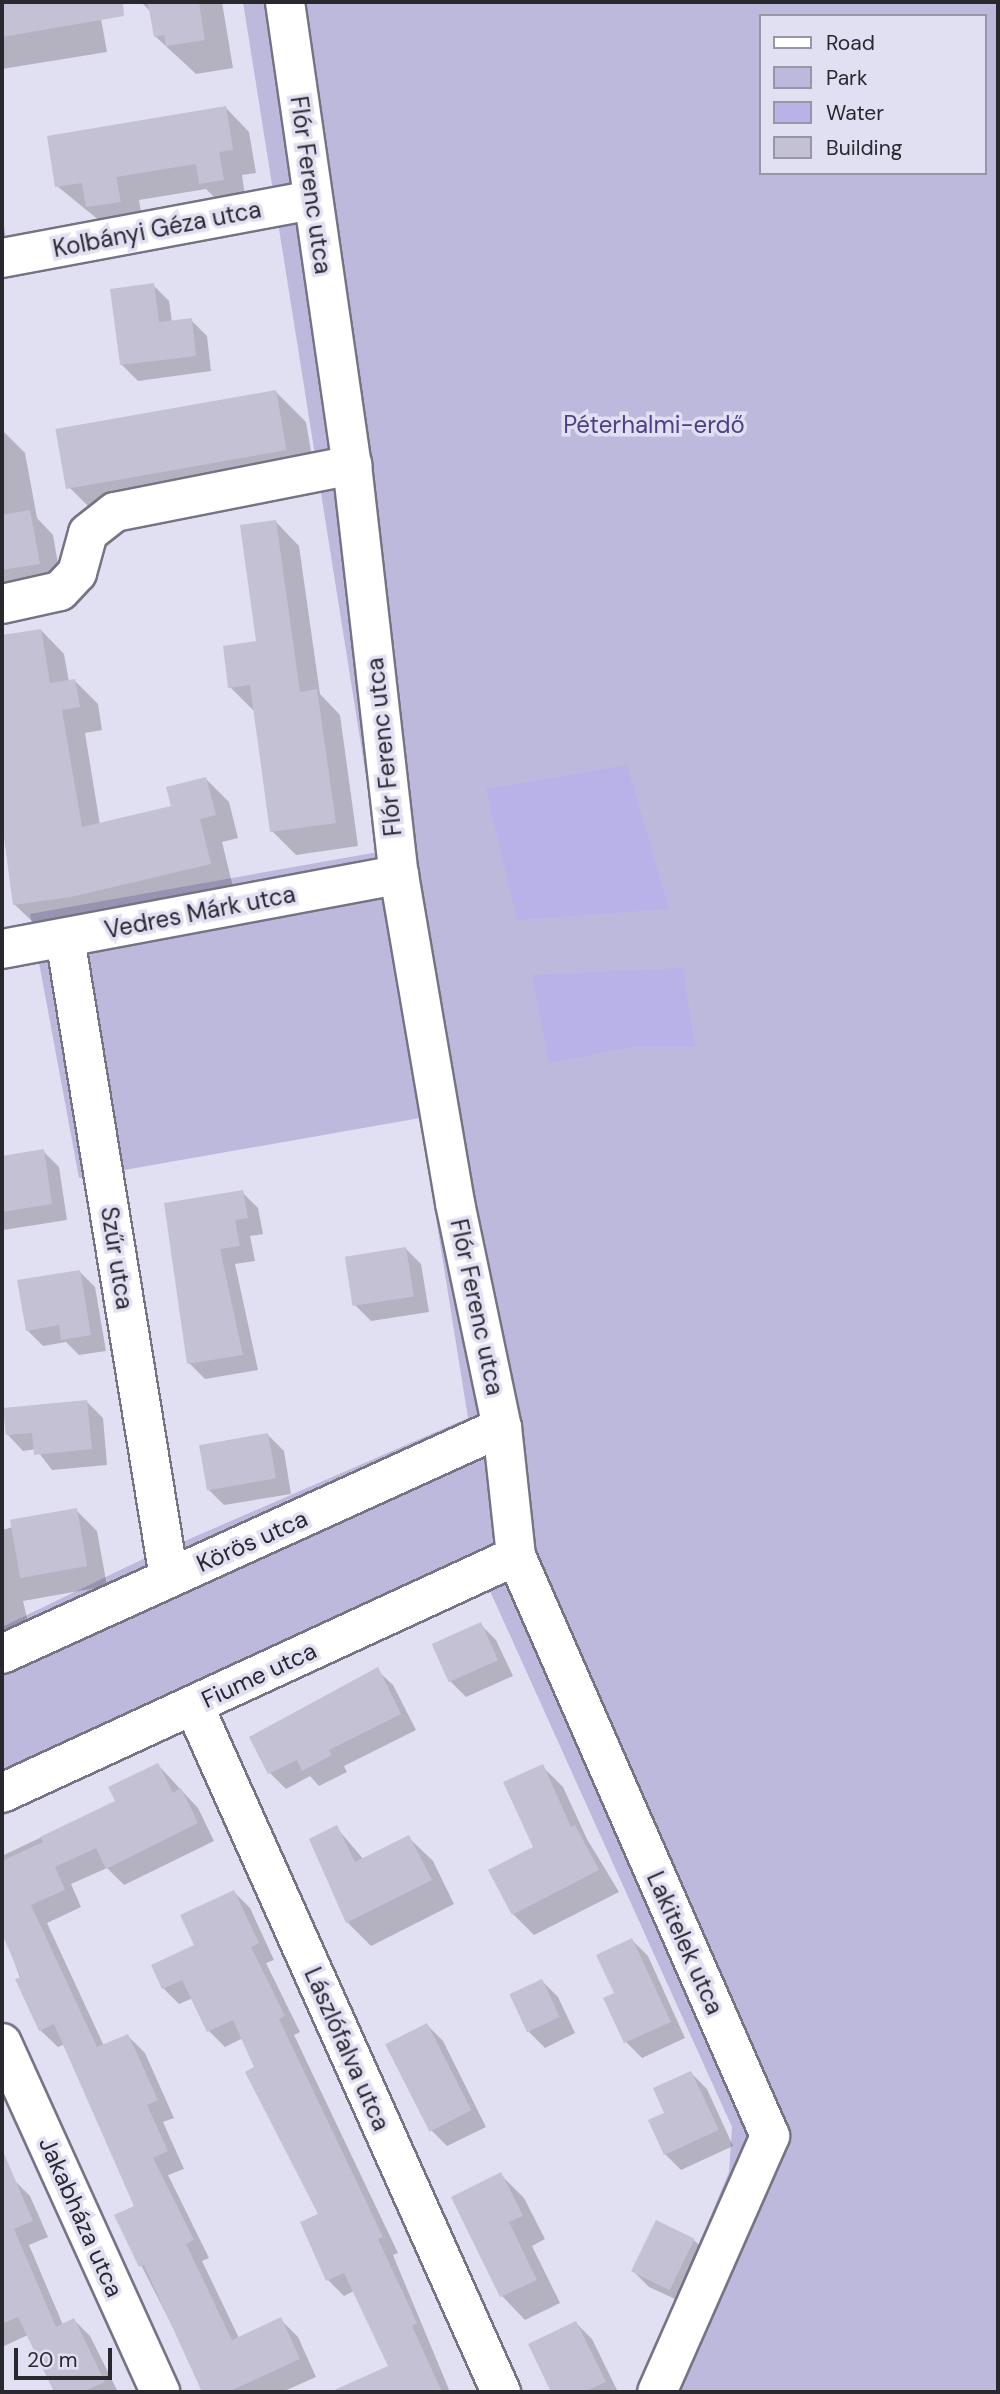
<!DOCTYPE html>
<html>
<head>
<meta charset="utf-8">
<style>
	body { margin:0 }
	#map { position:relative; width:1000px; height:2394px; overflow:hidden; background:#e1dff2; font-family:"DM Sans",sans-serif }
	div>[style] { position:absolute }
	.green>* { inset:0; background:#bcb9dc }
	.water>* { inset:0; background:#b9b2e9 }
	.shadow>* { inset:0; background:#0003 }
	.building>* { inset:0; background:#c3c1d3; transform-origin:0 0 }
	.roads { filter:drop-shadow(2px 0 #757384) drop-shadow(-2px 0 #757384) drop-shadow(0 2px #757384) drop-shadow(0 -2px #757384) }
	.minor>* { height:38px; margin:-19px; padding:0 19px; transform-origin:19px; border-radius:19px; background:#fff }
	span { translate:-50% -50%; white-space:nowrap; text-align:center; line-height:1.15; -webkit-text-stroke:7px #e1dff2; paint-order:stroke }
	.street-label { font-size:24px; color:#29282f }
	.park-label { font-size:24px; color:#4e4183 }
	.frame { position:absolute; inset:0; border:4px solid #29282f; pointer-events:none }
	.legend { position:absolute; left:759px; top:14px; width:228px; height:161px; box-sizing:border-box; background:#e1dff2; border:2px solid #9796a4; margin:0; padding:9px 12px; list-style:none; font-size:21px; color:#29282f }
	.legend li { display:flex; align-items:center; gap:14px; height:35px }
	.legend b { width:35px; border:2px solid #9796a4 }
	.scale { position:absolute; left:14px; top:2348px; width:98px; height:32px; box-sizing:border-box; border:4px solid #29282f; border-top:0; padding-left:9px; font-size:21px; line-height:24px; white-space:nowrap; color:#29282f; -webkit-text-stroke:5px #e1dff2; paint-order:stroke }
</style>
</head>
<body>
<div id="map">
	<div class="green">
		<div style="clip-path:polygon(evenodd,243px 2px,998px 2px,998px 2392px,637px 2392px,729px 2172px,732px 2127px,490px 1591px,2px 1816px,2px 1627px,141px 1560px,468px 1418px,420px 1118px,79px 1178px,30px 914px,378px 852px,243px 2px,760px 16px,984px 16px,984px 173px,760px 173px,760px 16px)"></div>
	</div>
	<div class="water">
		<div style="clip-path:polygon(627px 765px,669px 909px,517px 920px,486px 789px)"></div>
		<div style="clip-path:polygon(683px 968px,695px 1047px,632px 1047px,549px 1063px,532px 975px)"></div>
	</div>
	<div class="shadow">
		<div style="clip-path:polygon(2px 2px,98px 2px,107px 52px,2px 69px)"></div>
		<div style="clip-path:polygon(141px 2px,222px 2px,233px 68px,196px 74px,155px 36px,151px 12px)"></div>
		<div style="clip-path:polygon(226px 108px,249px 132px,256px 173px,242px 175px,246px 203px,224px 207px,206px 189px,139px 200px,143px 225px,111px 230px,57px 186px)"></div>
		<div style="clip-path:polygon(2px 214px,7px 246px,2px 247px)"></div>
		<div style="clip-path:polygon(153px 285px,169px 301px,172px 322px,191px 320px,207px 336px,211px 371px,138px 381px,122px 365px)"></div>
		<div style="clip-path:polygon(276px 392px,306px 422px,316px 480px,97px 515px,67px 485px)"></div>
		<div style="clip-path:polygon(2px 430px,25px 453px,37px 518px,53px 535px,62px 587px,2px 597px)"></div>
		<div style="clip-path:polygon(276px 522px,299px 546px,320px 694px,340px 715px,358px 846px,296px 855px,272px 831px,254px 711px,230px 687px,258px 643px)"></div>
		<div style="clip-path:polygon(41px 630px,64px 654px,69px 682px,75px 681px,98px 704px,102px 730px,85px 733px,100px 825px,173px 807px,206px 779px,229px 802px,238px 838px,222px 842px,233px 887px,38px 927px,14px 904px,2px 809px,2px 637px)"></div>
		<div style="clip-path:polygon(43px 1151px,59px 1167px,67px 1220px,3px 1230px,2px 1157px)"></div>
		<div style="clip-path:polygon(242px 1192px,258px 1208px,263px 1234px,250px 1236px,255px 1261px,235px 1264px,258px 1370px,205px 1379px,189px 1363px,166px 1204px)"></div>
		<div style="clip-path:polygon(405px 1248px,421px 1264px,429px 1312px,371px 1321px,355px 1305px)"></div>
		<div style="clip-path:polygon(79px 1271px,95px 1287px,106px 1351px,79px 1355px,66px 1342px,43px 1346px,27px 1330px)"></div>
		<div style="clip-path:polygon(87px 1402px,103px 1418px,107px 1465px,52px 1470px,36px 1449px,23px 1451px,8px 1435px)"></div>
		<div style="clip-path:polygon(268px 1435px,284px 1451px,291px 1494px,224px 1505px,208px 1489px)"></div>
		<div style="clip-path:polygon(76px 1510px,97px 1531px,107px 1586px,23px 1601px,29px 1626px,2px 1634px,2px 1530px)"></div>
		<div style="clip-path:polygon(480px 1624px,496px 1640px,513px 1676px,466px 1697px,450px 1681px)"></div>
		<div style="clip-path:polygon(377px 1670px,393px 1685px,416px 1730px,344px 1766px,347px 1772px,319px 1786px,310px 1776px,286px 1789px,270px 1773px)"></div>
		<div style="clip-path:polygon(158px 1765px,198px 1808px,214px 1841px,124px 1885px,107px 1868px,71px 1884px,81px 1907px,47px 1923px,104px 2046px,128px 2036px,145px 2053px,174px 2118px,163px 2122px,184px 2169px,168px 2175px,209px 2258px,202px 2261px,239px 2338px,280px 2319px,298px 2337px,316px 2377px,282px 2392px,206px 2392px,116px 2216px,136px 2207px,65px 2044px,58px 2047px,40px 2030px,2px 1930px,2px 1856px,117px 1801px)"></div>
		<div style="clip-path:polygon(542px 1766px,563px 1787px,587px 1839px,619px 1892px,534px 1935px,513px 1914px,535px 1847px)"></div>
		<div style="clip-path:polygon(336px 1827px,364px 1860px,409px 1838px,433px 1861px,454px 1904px,371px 1946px,347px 1922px)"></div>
		<div style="clip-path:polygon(234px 1892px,250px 1908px,274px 1960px,266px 1963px,300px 2032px,294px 2035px,398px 2253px,393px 2255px,450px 2392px,379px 2392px,371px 2375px,390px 2367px,354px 2291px,344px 2296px,328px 2280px,320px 2215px,243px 2038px,225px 2047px,209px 2031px,193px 1998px,179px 2004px,163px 1988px)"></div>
		<div style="clip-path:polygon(632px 1940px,648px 1956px,685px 2038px,642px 2058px,626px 2042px,605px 1999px,616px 1994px)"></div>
		<div style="clip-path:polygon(542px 1981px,558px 1997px,575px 2033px,545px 2048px,529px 2032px)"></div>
		<div style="clip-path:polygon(427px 2025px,443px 2041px,486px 2127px,447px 2146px,431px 2130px)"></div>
		<div style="clip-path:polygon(691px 2073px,707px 2089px,733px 2146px,681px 2170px,665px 2154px,667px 2114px)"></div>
		<div style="clip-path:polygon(501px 2175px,524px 2198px,545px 2239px,532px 2246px,560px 2303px,525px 2320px,502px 2296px,453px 2198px)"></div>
		<div style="clip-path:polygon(2px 2177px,5px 2184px,14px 2180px,30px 2196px,48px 2237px,29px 2245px,63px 2325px,74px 2320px,90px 2336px,118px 2392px,57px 2392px,28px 2335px,2px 2347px)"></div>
		<div style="clip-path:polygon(694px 2240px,710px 2256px,686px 2304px,649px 2287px,633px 2271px)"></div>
		<div style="clip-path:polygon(576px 2323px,592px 2339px,618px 2392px,553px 2392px,530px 2345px)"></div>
	</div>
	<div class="building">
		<div style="clip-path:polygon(2px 2px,123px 2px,124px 16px,2px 37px)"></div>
		<div style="clip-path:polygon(164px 2px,199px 2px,205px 40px,166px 46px,164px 35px,154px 37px,148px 4px)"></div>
		<div style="clip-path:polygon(226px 106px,233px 150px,219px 152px,224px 180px,199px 184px,196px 164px,116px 177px,121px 202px,86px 207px,82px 183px,55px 187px,47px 136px)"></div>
		<div style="clip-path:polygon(154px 283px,159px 322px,192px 318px,196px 356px,120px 365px,110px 289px)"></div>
		<div style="left:276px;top:390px;width:61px;height:224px;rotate:80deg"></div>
		<div style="clip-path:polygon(30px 510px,40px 564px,2px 570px,2px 515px)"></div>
		<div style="clip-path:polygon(276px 520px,300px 692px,317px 689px,336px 823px,270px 832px,250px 685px,228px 688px,223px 646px,256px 641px,240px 525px)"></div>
		<div style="clip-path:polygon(41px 629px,50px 683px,75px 679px,80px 707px,62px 710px,82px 827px,171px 806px,166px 787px,206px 777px,216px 815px,200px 819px,211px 864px,71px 897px,13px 905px,2px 823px,2px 635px)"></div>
		<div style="clip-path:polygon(44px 1149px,52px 1204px,2px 1212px,2px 1156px)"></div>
		<div style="clip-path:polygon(243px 1190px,248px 1218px,235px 1220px,240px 1246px,220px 1249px,243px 1355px,187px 1364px,164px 1203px)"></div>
		<div style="left:406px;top:1247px;width:50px;height:62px;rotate:81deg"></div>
		<div style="clip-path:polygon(80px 1270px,91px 1335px,61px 1340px,59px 1325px,26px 1331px,17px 1280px)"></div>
		<div style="clip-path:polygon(87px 1400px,92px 1449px,34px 1455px,32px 1433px,6px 1435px,3px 1408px)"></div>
		<div style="left:268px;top:1433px;width:46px;height:70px;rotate:80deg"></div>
		<div style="left:77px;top:1508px;width:59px;height:68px;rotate:80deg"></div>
		<div style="left:481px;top:1622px;width:42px;height:54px;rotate:66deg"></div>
		<div style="clip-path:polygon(378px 1667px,401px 1714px,329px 1750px,332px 1755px,302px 1771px,297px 1760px,268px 1774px,249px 1737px)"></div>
		<div style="clip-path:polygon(158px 1763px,173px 1793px,181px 1788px,198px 1823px,106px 1869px,96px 1848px,55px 1867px,65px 1890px,31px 1905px,97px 2047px,128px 2034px,158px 2100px,147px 2105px,168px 2151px,153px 2158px,194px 2240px,186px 2244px,232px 2340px,281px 2317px,300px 2359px,228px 2392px,202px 2392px,144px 2265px,139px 2267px,114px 2215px,134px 2206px,54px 2024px,39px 2031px,15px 1979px,21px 1977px,2px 1934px,2px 1861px,43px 1842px,40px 1837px,115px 1801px,108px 1787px)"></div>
		<div style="clip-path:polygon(543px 1764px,571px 1827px,575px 1825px,599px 1870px,512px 1915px,488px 1870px,533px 1847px,503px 1782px)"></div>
		<div style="clip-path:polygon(337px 1825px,355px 1862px,409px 1835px,432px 1880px,346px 1923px,309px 1839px)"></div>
		<div style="clip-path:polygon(234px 1890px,259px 1943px,251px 1947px,285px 2016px,279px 2019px,383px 2237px,378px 2239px,417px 2323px,412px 2326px,442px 2392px,330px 2392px,388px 2366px,344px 2273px,326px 2281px,300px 2222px,318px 2214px,245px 2072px,254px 2067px,233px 2020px,207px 2032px,182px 1980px,162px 1989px,151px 1965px,194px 1945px,180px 1915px)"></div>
		<div style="clip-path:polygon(632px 1938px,671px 2022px,624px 2043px,603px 1998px,614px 1993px,596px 1955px)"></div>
		<div style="left:542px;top:1979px;width:42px;height:36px;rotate:65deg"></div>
		<div style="left:427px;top:2023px;width:98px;height:47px;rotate:63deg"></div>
		<div style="clip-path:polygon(691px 2071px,719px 2130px,664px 2155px,648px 2120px,664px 2113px,653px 2088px)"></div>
		<div style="clip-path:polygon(2px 2149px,33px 2221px,14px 2229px,56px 2327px,74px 2318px,105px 2382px,82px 2392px,54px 2392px,18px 2317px,2px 2324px)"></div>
		<div style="clip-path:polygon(501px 2172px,523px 2216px,509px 2222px,537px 2280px,500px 2297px,451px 2197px)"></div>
		<div style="left:656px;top:2220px;width:43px;height:57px;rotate:26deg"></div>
		<div style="clip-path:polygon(576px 2321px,606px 2382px,584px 2392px,551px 2392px,528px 2344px)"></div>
	</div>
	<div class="roads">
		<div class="minor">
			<div style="left:285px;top:2px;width:468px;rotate:81.8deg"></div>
			<div style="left:352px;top:465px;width:413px;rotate:83.5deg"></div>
			<div style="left:399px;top:875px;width:333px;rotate:80.3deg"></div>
			<div style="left:455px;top:1203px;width:229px;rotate:78.2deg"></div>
			<div style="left:502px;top:1427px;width:130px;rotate:83.8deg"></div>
			<div style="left:516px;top:1556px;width:633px;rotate:66.35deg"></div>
			<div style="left:770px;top:2136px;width:280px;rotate:113.8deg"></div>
			<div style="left:2px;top:258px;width:315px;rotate:-10.6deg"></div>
			<div style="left:2px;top:604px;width:59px;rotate:-12.6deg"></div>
			<div style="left:60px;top:591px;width:25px;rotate:-47deg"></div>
			<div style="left:77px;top:573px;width:41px;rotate:-74.6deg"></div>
			<div style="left:88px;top:533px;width:34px;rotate:-38deg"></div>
			<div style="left:115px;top:512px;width:242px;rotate:-11.2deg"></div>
			<div style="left:65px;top:938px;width:648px;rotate:80.77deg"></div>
			<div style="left:2px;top:949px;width:404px;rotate:-10.6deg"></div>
			<div style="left:2px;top:1654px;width:549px;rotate:-24.42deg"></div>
			<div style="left:194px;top:1706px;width:752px;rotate:65.89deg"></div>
			<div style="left:2px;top:1793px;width:566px;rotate:-24.75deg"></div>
			<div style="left:2px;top:2043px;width:383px;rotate:65.6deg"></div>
		</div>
	</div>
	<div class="street-label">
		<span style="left:311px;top:185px;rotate:82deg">Flór Ferenc utca</span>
		<span style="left:157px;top:229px;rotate:-11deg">Kolbányi Géza utca</span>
		<span style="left:384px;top:747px;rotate:-96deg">Flór Ferenc utca</span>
		<span style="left:200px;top:912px;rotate:-11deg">Vedres Márk utca</span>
		<span style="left:117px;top:1258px;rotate:81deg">Szűr utca</span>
		<span style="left:477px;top:1307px;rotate:78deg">Flór Ferenc utca</span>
		<span style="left:252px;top:1541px;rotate:-24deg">Körös utca</span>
		<span style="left:259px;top:1675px;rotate:-25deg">Fiume utca</span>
		<span style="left:685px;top:1943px;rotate:66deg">Lakitelek utca</span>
		<span style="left:347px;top:2049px;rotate:66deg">Lászlófalva utca</span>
		<span style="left:81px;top:2217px;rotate:66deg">Jakabháza utca</span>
	</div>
	<div class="park-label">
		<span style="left:654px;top:425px">Péterhalmi-erdő</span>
	</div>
	<div class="frame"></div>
	<ul class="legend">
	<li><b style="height:9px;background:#fff"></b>Road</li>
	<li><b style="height:19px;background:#bcb9dc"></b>Park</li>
	<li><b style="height:19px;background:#b9b2e9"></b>Water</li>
	<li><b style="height:19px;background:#c3c1d3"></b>Building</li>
	</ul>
	<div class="scale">20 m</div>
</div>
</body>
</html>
